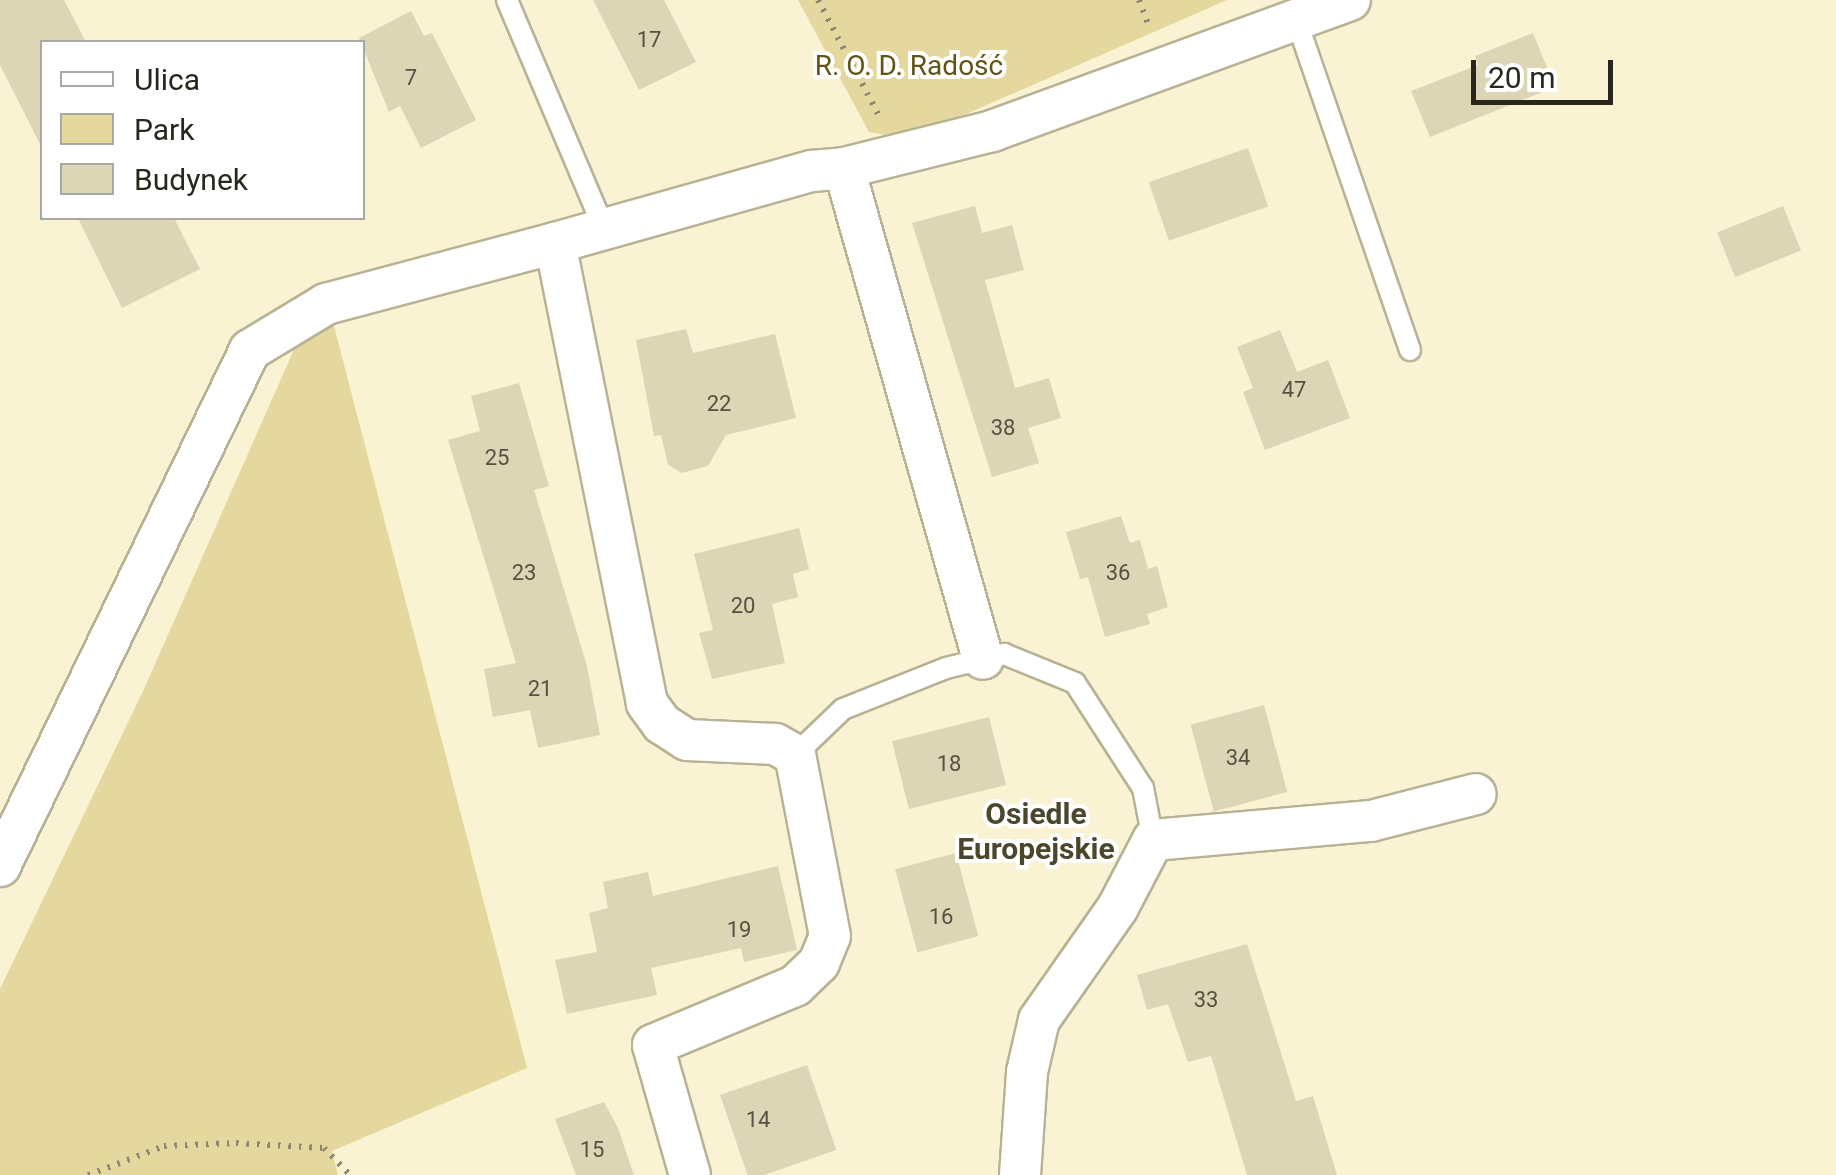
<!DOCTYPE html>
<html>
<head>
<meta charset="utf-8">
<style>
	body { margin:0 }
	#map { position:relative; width:1836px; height:1175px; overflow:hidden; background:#f9f2d3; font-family:Roboto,sans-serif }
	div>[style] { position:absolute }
	.green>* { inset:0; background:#e5d89f }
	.building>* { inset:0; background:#dcd5b6; transform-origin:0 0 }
	.path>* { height:6px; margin-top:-3px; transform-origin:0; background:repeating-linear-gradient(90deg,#8c8873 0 2.5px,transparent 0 10.5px) }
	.roads { filter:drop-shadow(2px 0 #b8b294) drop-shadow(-2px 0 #b8b294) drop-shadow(0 2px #b8b294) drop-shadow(0 -2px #b8b294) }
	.service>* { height:20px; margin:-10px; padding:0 10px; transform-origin:10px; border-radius:10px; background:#fff }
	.minor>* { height:40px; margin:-20px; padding:0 20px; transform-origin:20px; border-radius:20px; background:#fff }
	span { translate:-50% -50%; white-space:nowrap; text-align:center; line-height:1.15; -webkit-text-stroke:8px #fff; paint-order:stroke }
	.number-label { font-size:22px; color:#565242 }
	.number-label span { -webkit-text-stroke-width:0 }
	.park-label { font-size:28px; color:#615419 }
	.neighbourhood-label { font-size:30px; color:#4c472c; font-weight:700 }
	.legend { position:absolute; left:40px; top:40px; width:325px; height:180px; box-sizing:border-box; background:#fff; border:2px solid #a9a9a4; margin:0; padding:12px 18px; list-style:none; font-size:30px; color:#29271b }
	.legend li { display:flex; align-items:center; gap:20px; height:50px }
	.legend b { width:50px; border:2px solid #a9a9a4 }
	.scale { position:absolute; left:1471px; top:60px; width:142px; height:45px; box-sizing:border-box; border:5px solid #29271b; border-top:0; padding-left:12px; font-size:30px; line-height:35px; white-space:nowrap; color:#29271b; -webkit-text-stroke:8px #fff; paint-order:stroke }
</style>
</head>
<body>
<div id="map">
	<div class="green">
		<div style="clip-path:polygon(798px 0,1227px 0,909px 139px,869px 132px)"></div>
		<div style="clip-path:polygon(323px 284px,527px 1068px,332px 1151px,338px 1175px,0 1175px,0 989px,144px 689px)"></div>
	</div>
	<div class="building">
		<div style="clip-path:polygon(0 0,64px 0,86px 42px,42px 42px,42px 148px,0 65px)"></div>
		<div style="clip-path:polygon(593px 0,664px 0,696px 62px,639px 90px)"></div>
		<div style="clip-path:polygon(411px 11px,424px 36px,432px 33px,476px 120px,421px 148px,400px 106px,389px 112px,359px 38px)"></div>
		<div style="clip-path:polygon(1533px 33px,1555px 87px,1430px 137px,1411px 91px,1478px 65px,1475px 56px)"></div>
		<div style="left:1248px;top:148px;width:62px;height:105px;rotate:71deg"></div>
		<div style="clip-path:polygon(975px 206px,982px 233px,1012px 225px,1024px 270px,985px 280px,1015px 388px,1049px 378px,1061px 418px,1028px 428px,1039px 463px,992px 477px,912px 223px)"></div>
		<div style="left:1783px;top:206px;width:48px;height:71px;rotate:68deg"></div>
		<div style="clip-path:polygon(78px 218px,174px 218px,200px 269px,122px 308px)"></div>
		<div style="clip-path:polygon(686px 329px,693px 353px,775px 334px,796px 418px,726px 435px,708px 466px,682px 473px,668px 465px,661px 435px,654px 436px,636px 340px)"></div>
		<div style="clip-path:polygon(1280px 330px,1297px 372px,1328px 360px,1350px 418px,1265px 450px,1243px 392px,1253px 388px,1237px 347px)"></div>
		<div style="clip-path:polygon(519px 383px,549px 486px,534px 490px,587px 666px,600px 735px,538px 748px,530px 710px,493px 717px,484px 669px,516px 663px,448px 440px,480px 431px,471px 396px)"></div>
		<div style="clip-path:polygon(1121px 516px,1130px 543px,1140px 540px,1148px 569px,1157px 566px,1168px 607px,1147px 614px,1150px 624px,1105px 637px,1088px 577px,1080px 579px,1066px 532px)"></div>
		<div style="clip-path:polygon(799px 528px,809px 569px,793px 574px,798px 597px,772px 604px,785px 663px,712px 679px,699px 633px,713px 630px,694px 554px)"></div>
		<div style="left:1264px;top:705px;width:90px;height:76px;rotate:75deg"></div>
		<div style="left:989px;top:717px;width:70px;height:100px;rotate:76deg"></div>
		<div style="left:956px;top:853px;width:86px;height:63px;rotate:75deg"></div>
		<div style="clip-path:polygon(778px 866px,797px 950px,744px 962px,741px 948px,651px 968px,657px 995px,567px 1014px,555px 960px,597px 952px,589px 913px,608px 908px,603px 882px,648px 872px,653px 896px)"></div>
		<div style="clip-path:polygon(1247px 944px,1296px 1101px,1313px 1096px,1337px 1175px,1247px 1175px,1211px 1056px,1188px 1062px,1168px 1004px,1147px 1010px,1137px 975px)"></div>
		<div style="left:807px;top:1065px;width:90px;height:92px;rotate:71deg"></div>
		<div style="clip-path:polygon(604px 1102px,618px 1128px,634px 1175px,576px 1175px,555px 1119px)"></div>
	</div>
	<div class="path">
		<div style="left:818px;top:0;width:129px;rotate:62.2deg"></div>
		<div style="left:1139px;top:0;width:25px;rotate:69deg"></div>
		<div style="left:88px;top:1175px;width:81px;rotate:-20.9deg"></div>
		<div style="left:164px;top:1146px;width:72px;rotate:-2.4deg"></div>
		<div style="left:236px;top:1143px;width:88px;rotate:3.3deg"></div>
		<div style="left:324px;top:1148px;width:37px;rotate:46deg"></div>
	</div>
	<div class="roads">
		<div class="service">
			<div style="left:507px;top:0;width:248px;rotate:67deg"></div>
			<div style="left:1297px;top:22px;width:347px;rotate:71deg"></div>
			<div style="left:795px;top:755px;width:66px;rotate:-43.8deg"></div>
			<div style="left:843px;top:709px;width:111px;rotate:-21.7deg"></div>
			<div style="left:946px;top:668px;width:60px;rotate:-13.6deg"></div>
			<div style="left:1004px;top:654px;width:77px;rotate:22.2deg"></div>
			<div style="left:1075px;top:683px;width:125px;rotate:57.1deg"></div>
			<div style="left:1143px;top:788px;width:53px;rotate:79.1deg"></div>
		</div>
		<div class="minor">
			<div style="left:844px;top:168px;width:153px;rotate:-14deg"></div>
			<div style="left:992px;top:131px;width:381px;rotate:-20.1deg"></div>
			<div style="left:0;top:866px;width:573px;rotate:-64.15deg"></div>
			<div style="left:250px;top:350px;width:89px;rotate:-31.2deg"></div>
			<div style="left:326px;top:304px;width:237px;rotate:-14.9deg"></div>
			<div style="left:690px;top:1175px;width:135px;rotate:-105.9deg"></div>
			<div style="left:653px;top:1045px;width:154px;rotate:-22.6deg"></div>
			<div style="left:795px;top:986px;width:33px;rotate:-44deg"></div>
			<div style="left:819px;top:963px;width:29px;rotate:-68deg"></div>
			<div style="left:830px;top:936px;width:184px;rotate:-100.9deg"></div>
			<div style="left:795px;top:755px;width:23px;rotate:-151deg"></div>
			<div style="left:775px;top:744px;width:88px;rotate:-177.4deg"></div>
			<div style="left:687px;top:740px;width:30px;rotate:-147deg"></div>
			<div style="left:662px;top:724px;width:26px;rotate:-126deg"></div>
			<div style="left:647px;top:703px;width:469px;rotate:-101.3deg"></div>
			<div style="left:555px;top:243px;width:267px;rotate:-15.7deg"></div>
			<div style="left:812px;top:171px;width:32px;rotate:-5deg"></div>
			<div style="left:844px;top:168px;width:510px;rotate:74.19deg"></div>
			<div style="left:1020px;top:1175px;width:103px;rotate:-86.1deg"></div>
			<div style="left:1027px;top:1072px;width:53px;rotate:-77deg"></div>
			<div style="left:1039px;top:1020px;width:138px;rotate:-55deg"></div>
			<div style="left:1118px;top:907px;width:76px;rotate:-62.4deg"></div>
			<div style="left:1153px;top:840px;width:219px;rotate:-5deg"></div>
			<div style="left:1371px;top:821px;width:108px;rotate:-14.4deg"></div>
		</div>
	</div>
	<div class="number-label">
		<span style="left:649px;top:40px">17</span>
		<span style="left:411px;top:78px">7</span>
		<span style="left:1294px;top:390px">47</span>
		<span style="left:719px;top:404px">22</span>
		<span style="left:1003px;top:428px">38</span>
		<span style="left:497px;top:458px">25</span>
		<span style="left:524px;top:573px">23</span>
		<span style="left:1118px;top:573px">36</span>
		<span style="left:743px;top:606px">20</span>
		<span style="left:540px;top:689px">21</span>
		<span style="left:1238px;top:758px">34</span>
		<span style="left:949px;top:764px">18</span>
		<span style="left:941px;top:917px">16</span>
		<span style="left:739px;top:930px">19</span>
		<span style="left:1206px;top:1000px">33</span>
		<span style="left:758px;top:1120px">14</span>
		<span style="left:592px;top:1150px">15</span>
	</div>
	<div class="park-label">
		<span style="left:909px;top:66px">R. O. D. Radość</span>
	</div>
	<div class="neighbourhood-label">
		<span style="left:1036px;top:831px">Osiedle<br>Europejskie</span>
	</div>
	<ul class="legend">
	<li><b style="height:12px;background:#fff"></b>Ulica</li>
	<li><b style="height:28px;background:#e5d89f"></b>Park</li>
	<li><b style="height:28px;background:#dcd5b6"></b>Budynek</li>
	</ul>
	<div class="scale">20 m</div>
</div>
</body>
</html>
